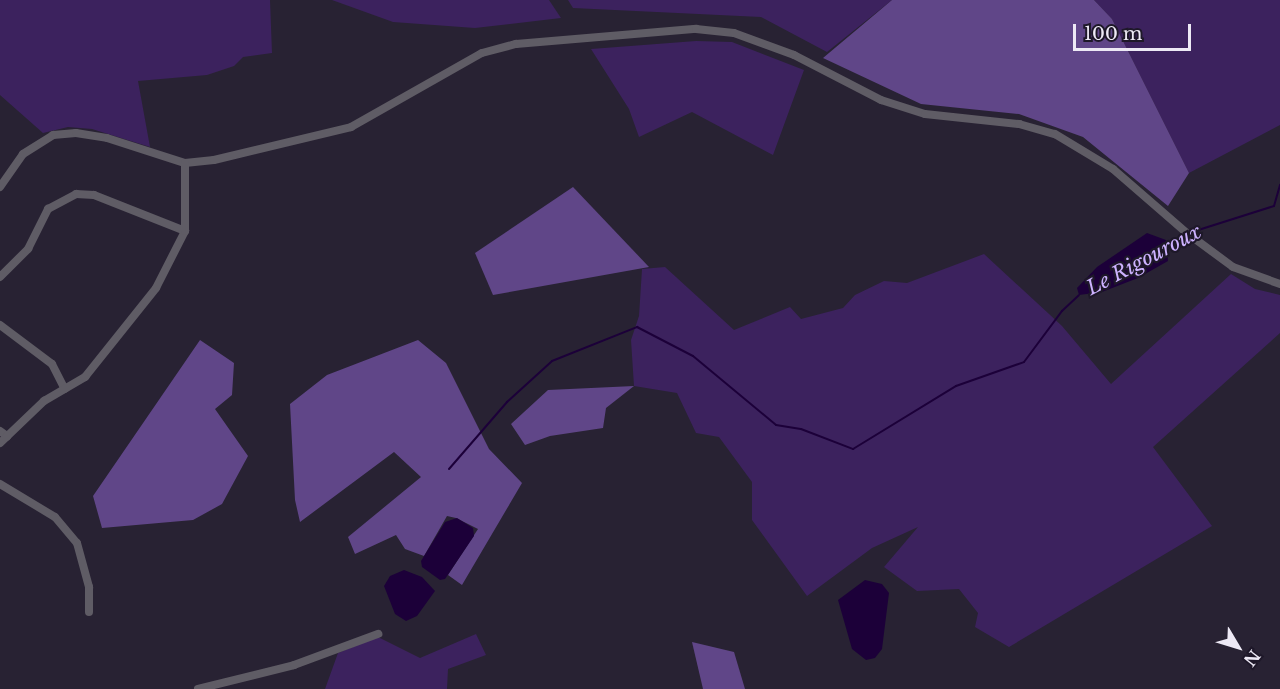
<!DOCTYPE html>
<html>
<head>
<meta charset="utf-8">
<style>
	body { margin:0 }
	#map { position:relative; width:1280px; height:689px; overflow:hidden; background:#282233; font-family:"Libre Baskerville",serif }
	div>[style] { position:absolute }
	.green>* { inset:0; background:#3c225e }
	.forest>* { inset:0; background:#604688 }
	.water>* { inset:0; background:#1c0039 }
	.stream>* { height:2px; margin:-1px; padding:0 1px; transform-origin:1px; border-radius:1px; background:#1c0039 }
	.street>* { height:8px; margin:-4px; padding:0 4px; transform-origin:4px; border-radius:4px; background:#5f5c65 }
	span { translate:-50% -50%; white-space:nowrap; text-align:center; line-height:1.15; -webkit-text-stroke:4.5px #1e1829; paint-order:stroke }
	.water-label { font-size:20px; color:#cdb2ff; font-style:italic }
	.north { position:absolute; left:1208px; top:617px; width:60px; height:60px; -webkit-text-stroke:4px #1e1829; paint-order:stroke; rotate:128deg; font-size:16px; font-weight:700; line-height:24px; text-align:center; color:#ede9f5 }
	.north::after { content:''; display:block; margin:auto; width:21px; height:27px; background:#ede9f5; clip-path:polygon(50% 0,100% 100%,50% 72%,0 100%) }
	.scale { position:absolute; left:1073px; top:24px; width:118px; height:27px; box-sizing:border-box; border:3px solid #ede9f5; border-top:0; padding-left:8px; font-size:18px; line-height:21px; white-space:nowrap; color:#ede9f5; -webkit-text-stroke:4px #1e1829; paint-order:stroke }
</style>
</head>
<body>
<div id="map">
	<div class="green">
		<div style="clip-path:polygon(0 0,270px 0,272px 53px,243px 57px,234px 66px,207px 75px,138px 81px,150px 147px,92px 129px,68px 127px,43px 133px,0 95px)"></div>
		<div style="clip-path:polygon(332px 0,549px 0,561px 18px,475px 28px,393px 22px)"></div>
		<div style="clip-path:polygon(568px 0,892px 0,827px 52px,761px 17px,573px 8px)"></div>
		<div style="clip-path:polygon(1094px 0,1280px 0,1280px 125px,1189px 173px,1112px 19px)"></div>
		<div style="clip-path:polygon(696px 41px,732px 42px,804px 70px,773px 155px,692px 112px,639px 137px,629px 109px,591px 49px)"></div>
		<div style="clip-path:polygon(984px 254px,1062px 326px,1111px 384px,1231px 274px,1255px 289px,1280px 295px,1280px 333px,1153px 447px,1212px 526px,1009px 647px,975px 627px,978px 613px,959px 589px,917px 591px,884px 567px,918px 527px,872px 548px,807px 596px,752px 520px,752px 482px,719px 437px,696px 433px,677px 393px,634px 386px,631px 340px,639px 316px,642px 269px,665px 267px,734px 330px,790px 307px,801px 319px,843px 308px,855px 295px,884px 281px,907px 283px)"></div>
		<div style="clip-path:polygon(476px 634px,486px 655px,448px 669px,447px 689px,325px 689px,338px 653px,378px 637px,420px 658px)"></div>
	</div>
	<div class="forest">
		<div style="clip-path:polygon(892px 0,1094px 0,1112px 19px,1189px 173px,1168px 206px,1083px 137px,1019px 114px,921px 104px,823px 58px)"></div>
		<div style="clip-path:polygon(573px 187px,649px 267px,493px 295px,475px 253px)"></div>
		<div style="clip-path:polygon(200px 340px,234px 363px,232px 395px,215px 409px,248px 456px,222px 504px,193px 520px,102px 528px,93px 496px)"></div>
		<div style="clip-path:polygon(418px 340px,446px 363px,489px 449px,522px 483px,462px 585px,448px 575px,478px 529px,456px 518px,447px 516px,424px 556px,405px 549px,396px 535px,355px 554px,348px 537px,421px 477px,394px 452px,300px 522px,295px 500px,290px 404px,327px 375px)"></div>
		<div style="clip-path:polygon(634px 386px,606px 408px,603px 428px,550px 436px,525px 445px,511px 424px,548px 390px)"></div>
		<div style="clip-path:polygon(692px 642px,734px 652px,745px 689px,703px 689px)"></div>
	</div>
	<div class="water">
		<div style="clip-path:polygon(1147px 233px,1166px 240px,1168px 261px,1138px 278px,1102px 292px,1079px 295px,1077px 288px,1097px 267px)"></div>
		<div style="clip-path:polygon(457px 518px,473px 528px,474px 536px,445px 579px,440px 580px,422px 567px,421px 561px,445px 522px)"></div>
		<div style="clip-path:polygon(404px 570px,422px 577px,435px 591px,417px 616px,406px 621px,395px 614px,384px 586px,390px 576px)"></div>
		<div style="clip-path:polygon(865px 580px,882px 584px,889px 593px,882px 649px,875px 658px,866px 660px,852px 649px,838px 600px)"></div>
	</div>
	<div class="stream">
		<div style="left:1192px;top:232px;width:86px;rotate:-17.6deg"></div>
		<div style="left:1274px;top:206px;width:22px;rotate:-74deg"></div>
		<div style="left:1166px;top:248px;width:25px;rotate:-32deg"></div>
		<div style="left:449px;top:469px;width:89px;rotate:-49.1deg"></div>
		<div style="left:507px;top:402px;width:61px;rotate:-42.3deg"></div>
		<div style="left:552px;top:361px;width:92px;rotate:-21.8deg"></div>
		<div style="left:637px;top:327px;width:63px;rotate:27.4deg"></div>
		<div style="left:693px;top:356px;width:108px;rotate:39.7deg"></div>
		<div style="left:776px;top:425px;width:25px;rotate:9deg"></div>
		<div style="left:801px;top:429px;width:56px;rotate:21deg"></div>
		<div style="left:853px;top:449px;width:121px;rotate:-31.5deg"></div>
		<div style="left:956px;top:386px;width:72px;rotate:-19.4deg"></div>
		<div style="left:1024px;top:362px;width:64px;rotate:-53.3deg"></div>
		<div style="left:1062px;top:311px;width:23px;rotate:-43deg"></div>
	</div>
	<div class="street">
		<div style="left:0;top:187px;width:40px;rotate:-55.1deg"></div>
		<div style="left:23px;top:154px;width:36px;rotate:-32deg"></div>
		<div style="left:53px;top:135px;width:23px;rotate:-5deg"></div>
		<div style="left:76px;top:133px;width:31px;rotate:9deg"></div>
		<div style="left:107px;top:138px;width:82px;rotate:17.8deg"></div>
		<div style="left:185px;top:163px;width:29px;rotate:-6deg"></div>
		<div style="left:214px;top:160px;width:141px;rotate:-13.5deg"></div>
		<div style="left:351px;top:127px;width:150px;rotate:-29.5deg"></div>
		<div style="left:482px;top:53px;width:35px;rotate:-15deg"></div>
		<div style="left:516px;top:44px;width:181px;rotate:-4.8deg"></div>
		<div style="left:696px;top:29px;width:38px;rotate:6deg"></div>
		<div style="left:734px;top:33px;width:64px;rotate:20.1deg"></div>
		<div style="left:794px;top:55px;width:98px;rotate:27.3deg"></div>
		<div style="left:881px;top:100px;width:46px;rotate:17.7deg"></div>
		<div style="left:925px;top:114px;width:95px;rotate:6.1deg"></div>
		<div style="left:1019px;top:124px;width:37px;rotate:16deg"></div>
		<div style="left:1055px;top:134px;width:68px;rotate:31.1deg"></div>
		<div style="left:1113px;top:169px;width:98px;rotate:40.9deg"></div>
		<div style="left:1187px;top:233px;width:57px;rotate:36.5deg"></div>
		<div style="left:1233px;top:267px;width:50px;rotate:19.9deg"></div>
		<div style="left:0;top:277px;width:40px;rotate:-45deg"></div>
		<div style="left:28px;top:249px;width:45px;rotate:-63.4deg"></div>
		<div style="left:48px;top:209px;width:32px;rotate:-28deg"></div>
		<div style="left:76px;top:194px;width:18px;rotate:3deg"></div>
		<div style="left:94px;top:195px;width:98px;rotate:21.6deg"></div>
		<div style="left:0;top:325px;width:65px;rotate:36.9deg"></div>
		<div style="left:52px;top:364px;width:28px;rotate:63deg"></div>
		<div style="left:0;top:431px;width:9px;rotate:36deg"></div>
		<div style="left:0;top:443px;width:61px;rotate:-43.7deg"></div>
		<div style="left:44px;top:401px;width:48px;rotate:-30.3deg"></div>
		<div style="left:85px;top:377px;width:114px;rotate:-51.4deg"></div>
		<div style="left:156px;top:288px;width:64px;rotate:-63deg"></div>
		<div style="left:185px;top:231px;width:68px;rotate:-90deg"></div>
		<div style="left:0;top:484px;width:64px;rotate:31deg"></div>
		<div style="left:55px;top:517px;width:34px;rotate:50deg"></div>
		<div style="left:77px;top:543px;width:46px;rotate:74.7deg"></div>
		<div style="left:89px;top:587px;width:25px;rotate:90deg"></div>
		<div style="left:198px;top:689px;width:99px;rotate:-14deg"></div>
		<div style="left:294px;top:665px;width:90px;rotate:-20.3deg"></div>
	</div>
	<div class="water-label">
		<span style="left:1144px;top:260px;rotate:-28deg">Le Rigouroux</span>
	</div>
	<div class="north">N</div>
	<div class="scale">100 m</div>
</div>
</body>
</html>
